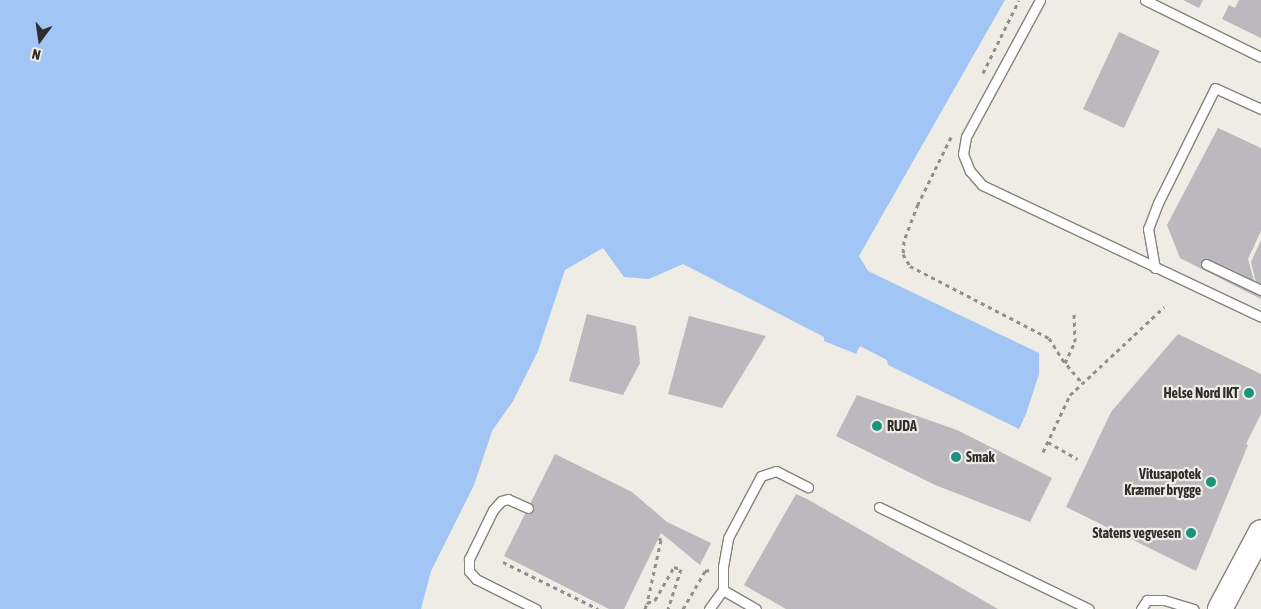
<!DOCTYPE html>
<html>
<head>
<meta charset="utf-8">
<style>
	body { margin:0 }
	#map { position:relative; width:1261px; height:609px; overflow:hidden; background:#eeece5; font-family:"Asap Condensed",sans-serif }
	div>[style] { position:absolute }
	.water>* { inset:0; background:#a1c5f5 }
	.building>* { inset:0; background:#bbb8be; transform-origin:0 0 }
	.path>* { height:3px; margin-top:-1.5px; transform-origin:0; background:repeating-linear-gradient(90deg,#908f8a 0 4px,transparent 0 8px) }
	.roads { filter:drop-shadow(1px 0 #84837c) drop-shadow(-1px 0 #84837c) drop-shadow(0 1px #84837c) drop-shadow(0 -1px #84837c) }
	.lane>* { height:9px; margin:-4.5px; padding:0 4.5px; transform-origin:4.5px; border-radius:4.5px; background:#fff }
	.secondary>* { height:24px; margin:-12px; padding:0 12px; transform-origin:12px; border-radius:12px; background:#fff }
	.dots>* { width:14px; height:14px; translate:-50% -50%; box-sizing:border-box; border:2px solid #eeece5; border-radius:50% }
	span { translate:-50% -50%; white-space:nowrap; text-align:center; line-height:1.15; -webkit-text-stroke:4.5px #eeece5; paint-order:stroke }
	.poi-label { font-size:14px; color:#2e2e2b; font-weight:700 }
	.right { translate:-100% -50%; text-align:right }
	.left { translate:0 -50%; text-align:left }
	.north { position:absolute; left:15px; top:15px; width:50px; height:50px; -webkit-text-stroke:4px #eeece5; paint-order:stroke; rotate:194deg; font-size:14px; font-weight:700; line-height:20px; text-align:center; color:#2e2e2b }
	.north::after { content:''; display:block; margin:auto; width:18px; height:22px; background:#2e2e2b; clip-path:polygon(50% 0,100% 100%,50% 72%,0 100%) }
</style>
</head>
<body>
<div id="map">
	<div class="water">
		<div style="clip-path:polygon(0 0,1005px 0,859px 256px,868px 271px,1039px 353px,1039px 374px,1026px 414px,1019px 429px,888px 365px,887px 360px,860px 346px,856px 354px,824px 341px,824px 337px,683px 264px,649px 279px,624px 277px,603px 248px,565px 270px,538px 351px,513px 401px,492px 431px,474px 485px,431px 571px,421px 609px,0 609px)"></div>
	</div>
	<div class="building">
		<div style="clip-path:polygon(1183px 0,1203px 0,1199px 8px)"></div>
		<div style="clip-path:polygon(1239px 0,1261px 0,1261px 38px,1222px 19px,1229px 5px,1235px 8px)"></div>
		<div style="left:1119px;top:32px;width:45px;height:85px;rotate:25deg"></div>
		<div style="clip-path:polygon(1218px 128px,1261px 148px,1261px 231px,1248px 259px,1255px 284px,1261px 287px,1261px 299px,1180px 258px,1167px 225px)"></div>
		<div style="clip-path:polygon(1261px 240px,1261px 285px,1256px 283px,1251px 262px)"></div>
		<div style="clip-path:polygon(587px 314px,636px 326px,640px 363px,623px 395px,569px 381px)"></div>
		<div style="clip-path:polygon(689px 316px,766px 336px,722px 408px,668px 394px)"></div>
		<div style="clip-path:polygon(1178px 334px,1261px 374px,1261px 414px,1246px 444px,1248px 445px,1196px 571px,1066px 507px,1111px 412px)"></div>
		<div style="clip-path:polygon(857px 395px,957px 430px,1052px 478px,1030px 522px,935px 485px,836px 436px)"></div>
		<div style="clip-path:polygon(555px 454px,632px 492px,667px 522px,711px 543px,700px 565px,661px 533px,624px 609px,609px 609px,504px 556px)"></div>
		<div style="clip-path:polygon(796px 494px,807px 499px,998px 609px,786px 609px,744px 585px)"></div>
	</div>
	<div class="path">
		<div style="left:983px;top:73px;width:81px;rotate:-63.7deg"></div>
		<div style="left:951px;top:137px;width:75px;rotate:116.2deg"></div>
		<div style="left:918px;top:204px;width:40px;rotate:111deg"></div>
		<div style="left:904px;top:241px;width:13px;rotate:94deg"></div>
		<div style="left:903px;top:254px;width:14px;rotate:60deg"></div>
		<div style="left:910px;top:266px;width:157px;rotate:27.4deg"></div>
		<div style="left:1049px;top:338px;width:25px;rotate:58deg"></div>
		<div style="left:1062px;top:359px;width:31px;rotate:50deg"></div>
		<div style="left:1065px;top:363px;width:23px;rotate:-65deg"></div>
		<div style="left:1075px;top:342px;width:28px;rotate:-92deg"></div>
		<div style="left:1048px;top:442px;width:34px;rotate:30deg"></div>
		<div style="left:1043px;top:452px;width:63px;rotate:-64.7deg"></div>
		<div style="left:1070px;top:395px;width:129px;rotate:-43.1deg"></div>
		<div style="left:659px;top:538px;width:3px;rotate:45deg"></div>
		<div style="left:661px;top:540px;width:65px;rotate:102.5deg"></div>
		<div style="left:647px;top:603px;width:9px;rotate:-21deg"></div>
		<div style="left:655px;top:600px;width:38px;rotate:-60deg"></div>
		<div style="left:674px;top:567px;width:7px;rotate:16deg"></div>
		<div style="left:681px;top:569px;width:42px;rotate:108deg"></div>
		<div style="left:503px;top:562px;width:106px;rotate:26.3deg"></div>
		<div style="left:645px;top:609px;width:6px;rotate:-72deg"></div>
		<div style="left:683px;top:609px;width:44px;rotate:-59.9deg"></div>
		<div style="left:705px;top:571px;width:5px;rotate:-11deg"></div>
	</div>
	<div class="roads">
		<div class="lane">
			<div style="left:1040px;top:0;width:156px;rotate:118.4deg"></div>
			<div style="left:966px;top:137px;width:17px;rotate:100deg"></div>
			<div style="left:963px;top:154px;width:18px;rotate:68deg"></div>
			<div style="left:970px;top:171px;width:18px;rotate:49deg"></div>
			<div style="left:982px;top:185px;width:309px;rotate:25.3deg"></div>
			<div style="left:1145px;top:0;width:129px;rotate:26.2deg"></div>
			<div style="left:1206px;top:264px;width:61px;rotate:25.3deg"></div>
			<div style="left:1155px;top:268px;width:40px;rotate:-100deg"></div>
			<div style="left:1148px;top:229px;width:28px;rotate:-69deg"></div>
			<div style="left:1158px;top:203px;width:128px;rotate:-63.6deg"></div>
			<div style="left:1215px;top:88px;width:51px;rotate:24.5deg"></div>
			<div style="left:879px;top:507px;width:233px;rotate:25.9deg"></div>
			<div style="left:528px;top:508px;width:22px;rotate:-156deg"></div>
			<div style="left:508px;top:499px;width:7px;rotate:164deg"></div>
			<div style="left:501px;top:501px;width:12px;rotate:132deg"></div>
			<div style="left:493px;top:510px;width:55px;rotate:116.1deg"></div>
			<div style="left:469px;top:559px;width:12px;rotate:90deg"></div>
			<div style="left:469px;top:571px;width:11px;rotate:49deg"></div>
			<div style="left:476px;top:579px;width:67px;rotate:26.6deg"></div>
			<div style="left:723px;top:590px;width:23px;rotate:-90deg"></div>
			<div style="left:723px;top:567px;width:29px;rotate:-80deg"></div>
			<div style="left:728px;top:538px;width:70px;rotate:-62deg"></div>
			<div style="left:761px;top:476px;width:16px;rotate:-18deg"></div>
			<div style="left:776px;top:471px;width:36px;rotate:27deg"></div>
			<div style="left:709px;top:609px;width:24px;rotate:-54deg"></div>
			<div style="left:723px;top:590px;width:38px;rotate:30deg"></div>
			<div style="left:1141px;top:609px;width:11px;rotate:-56deg"></div>
			<div style="left:1147px;top:600px;width:17px"></div>
			<div style="left:1164px;top:600px;width:31px;rotate:17deg"></div>
		</div>
		<div class="secondary">
			<div style="left:1220px;top:609px;width:87px;rotate:-62deg"></div>
		</div>
	</div>
	<div class="dots">
		<div style="left:1249px;top:393px;background:#1a947a"></div>
		<div style="left:877px;top:426px;background:#1a947a"></div>
		<div style="left:956px;top:457px;background:#1a947a"></div>
		<div style="left:1211px;top:482px;background:#1a947a"></div>
		<div style="left:1191px;top:533px;background:#1a947a"></div>
	</div>
	<div class="poi-label">
		<span class="right" style="left:1239px;top:393px">Helse Nord IKT</span>
		<span class="left" style="left:887px;top:426px">RUDA</span>
		<span class="left" style="left:966px;top:457px">Smak</span>
		<span class="right" style="left:1201px;top:482px">Vitusapotek<br>Kræmer brygge</span>
		<span class="right" style="left:1181px;top:533px">Statens vegvesen</span>
	</div>
	<div class="north">N</div>
</div>
</body>
</html>
